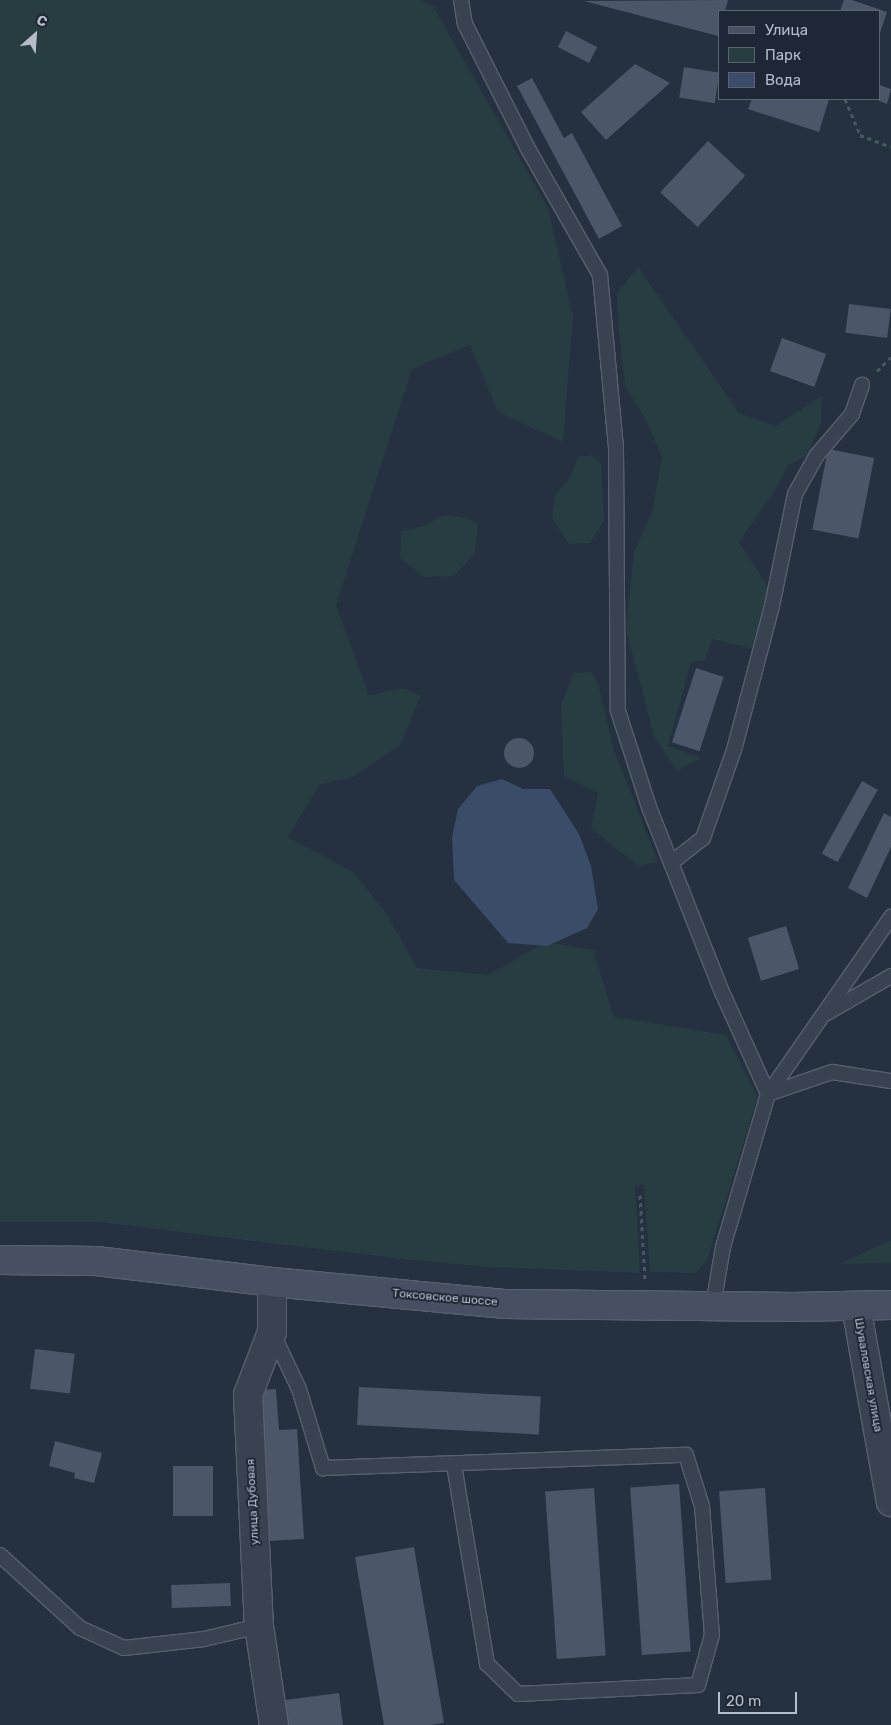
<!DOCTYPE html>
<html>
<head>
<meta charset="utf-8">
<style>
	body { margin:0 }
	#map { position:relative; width:891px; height:1725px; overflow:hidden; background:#253040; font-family:Rubik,sans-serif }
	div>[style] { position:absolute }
	.green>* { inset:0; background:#273d41 }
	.water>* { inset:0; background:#3b4c69 }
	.building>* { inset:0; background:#4b5669; transform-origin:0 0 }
	.round { border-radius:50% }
	.path>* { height:3px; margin-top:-1.5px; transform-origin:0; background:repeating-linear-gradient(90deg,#455a5e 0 4px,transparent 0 8px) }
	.roads { filter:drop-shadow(1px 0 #57606d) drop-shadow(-1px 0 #57606d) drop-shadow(0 1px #57606d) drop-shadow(0 -1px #57606d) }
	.lane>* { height:14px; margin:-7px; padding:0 7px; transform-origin:7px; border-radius:7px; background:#394250 }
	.street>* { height:28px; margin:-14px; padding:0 14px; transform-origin:14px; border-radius:14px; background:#394250 }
	.secondary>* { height:28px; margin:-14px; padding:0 14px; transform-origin:14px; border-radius:14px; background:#475063 }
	span { translate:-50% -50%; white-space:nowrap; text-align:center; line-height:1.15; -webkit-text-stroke:4px #1e2735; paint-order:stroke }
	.street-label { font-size:12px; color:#b6bdca }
	.legend { position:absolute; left:718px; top:10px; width:162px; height:90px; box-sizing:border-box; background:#1e2735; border:1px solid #5b6371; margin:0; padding:6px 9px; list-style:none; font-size:15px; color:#b6bdca }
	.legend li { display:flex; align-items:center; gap:10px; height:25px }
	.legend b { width:25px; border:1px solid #5b6371 }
	.north { position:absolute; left:10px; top:10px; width:50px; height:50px; -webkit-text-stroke:4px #1e2735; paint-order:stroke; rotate:26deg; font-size:14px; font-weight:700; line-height:20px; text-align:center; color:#b6bdca }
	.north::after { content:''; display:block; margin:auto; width:18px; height:22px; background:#b6bdca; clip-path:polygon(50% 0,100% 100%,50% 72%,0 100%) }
	.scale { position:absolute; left:718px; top:1692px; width:79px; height:22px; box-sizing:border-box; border:2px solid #b6bdca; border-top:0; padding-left:6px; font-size:15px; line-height:18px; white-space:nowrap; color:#b6bdca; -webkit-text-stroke:4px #1e2735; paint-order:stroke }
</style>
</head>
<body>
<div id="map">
	<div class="green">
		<div style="clip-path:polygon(0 0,421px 0,433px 6px,548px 208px,573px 316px,563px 442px,498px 412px,470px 345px,412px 369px,336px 605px,369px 695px,404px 688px,421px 696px,400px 745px,353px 777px,319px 785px,288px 837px,353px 872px,386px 913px,417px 968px,488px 975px,546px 942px,593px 950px,614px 1017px,726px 1035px,758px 1097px,707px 1261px,695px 1273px,650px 1272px,644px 1185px,635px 1186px,640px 1273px,489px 1267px,410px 1260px,99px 1222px,0 1222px)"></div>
		<div style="clip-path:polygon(638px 267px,739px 413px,775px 426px,822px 396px,821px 423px,807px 456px,788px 465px,778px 486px,739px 542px,769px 588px,754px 649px,712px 639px,705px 660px,691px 662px,668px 746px,701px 758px,677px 771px,654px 737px,626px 629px,634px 552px,652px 512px,662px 458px,646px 420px,625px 385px,618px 321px,617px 293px)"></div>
		<div style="clip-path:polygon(592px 455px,601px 464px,604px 520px,590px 543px,569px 544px,552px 519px,555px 495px,570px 478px,578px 457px)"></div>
		<div style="clip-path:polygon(443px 515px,462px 517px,478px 523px,475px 553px,454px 576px,424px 577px,400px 558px,401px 531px,425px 526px)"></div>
		<div style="clip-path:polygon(591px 672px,598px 684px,614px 750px,658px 862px,638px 866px,591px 828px,598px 793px,564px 776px,561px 706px,573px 673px)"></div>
		<div style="clip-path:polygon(891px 1240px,891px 1263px,840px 1264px)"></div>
	</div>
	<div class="water">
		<div style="clip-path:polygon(502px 779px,523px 789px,550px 789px,579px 834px,591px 866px,598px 909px,587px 928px,547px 946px,508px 943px,454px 880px,452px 837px,458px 809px,477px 786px)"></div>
	</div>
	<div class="building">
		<div style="clip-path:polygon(728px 0,725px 11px,720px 11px,718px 36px,584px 1px)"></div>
		<div style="clip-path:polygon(844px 0,852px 0,887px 12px,880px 33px,880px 11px,840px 11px)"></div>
		<div style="left:566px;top:31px;width:35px;height:18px;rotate:27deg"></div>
		<div style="clip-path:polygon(635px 64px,670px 83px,606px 140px,581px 112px)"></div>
		<div style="left:684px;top:67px;width:36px;height:31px;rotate:9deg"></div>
		<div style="clip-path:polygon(532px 78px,564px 138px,572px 133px,622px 226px,599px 239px,517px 86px)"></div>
		<div style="clip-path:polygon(880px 85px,891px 89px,887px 104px,875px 99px,880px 99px)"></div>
		<div style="clip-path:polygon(752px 99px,829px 99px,819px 132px,748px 109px)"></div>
		<div style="left:708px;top:141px;width:51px;height:70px;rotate:43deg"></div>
		<div style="left:849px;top:304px;width:42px;height:29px;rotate:7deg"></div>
		<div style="left:782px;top:338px;width:47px;height:35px;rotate:20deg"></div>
		<div style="left:828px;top:449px;width:47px;height:82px;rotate:11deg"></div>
		<div style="left:696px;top:668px;width:29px;height:78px;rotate:18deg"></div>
		<div class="round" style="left:504px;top:738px;width:30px;height:30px"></div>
		<div style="left:862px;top:781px;width:18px;height:83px;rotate:29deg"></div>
		<div style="clip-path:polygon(884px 813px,891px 817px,891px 847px,867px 898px,848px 888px)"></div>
		<div style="left:786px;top:926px;width:45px;height:40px;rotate:73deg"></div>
		<div style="left:35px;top:1349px;width:40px;height:40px;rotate:7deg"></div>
		<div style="left:359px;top:1387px;width:182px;height:38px;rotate:3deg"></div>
		<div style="clip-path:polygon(276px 1389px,279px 1430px,297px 1429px,304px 1539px,269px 1541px,259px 1390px)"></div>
		<div style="clip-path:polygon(55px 1441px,102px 1453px,94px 1483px,74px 1478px,75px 1473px,49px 1466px)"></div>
		<div style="left:173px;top:1466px;width:40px;height:50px"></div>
		<div style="left:679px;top:1484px;width:168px;height:49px;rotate:86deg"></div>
		<div style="left:594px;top:1488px;width:168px;height:49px;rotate:86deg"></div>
		<div style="left:765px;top:1488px;width:92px;height:46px;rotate:86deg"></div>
		<div style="clip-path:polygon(414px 1547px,444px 1723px,430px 1725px,384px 1725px,355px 1557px)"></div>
		<div style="left:230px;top:1583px;width:23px;height:59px;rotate:88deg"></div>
		<div style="clip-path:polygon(339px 1693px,343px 1725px,289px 1725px,285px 1700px)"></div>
	</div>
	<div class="path">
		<div style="left:845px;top:99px;width:39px;rotate:67deg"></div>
		<div style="left:860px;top:135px;width:33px;rotate:21deg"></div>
		<div style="left:877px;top:371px;width:20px;rotate:-45deg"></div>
		<div style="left:640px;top:1195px;width:84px;rotate:86.6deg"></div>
	</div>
	<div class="roads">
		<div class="lane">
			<div style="left:461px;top:0;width:24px;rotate:81deg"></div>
			<div style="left:465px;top:24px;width:138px;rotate:63.2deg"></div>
			<div style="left:527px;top:147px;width:147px;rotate:60.3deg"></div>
			<div style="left:600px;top:275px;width:174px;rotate:84.7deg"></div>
			<div style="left:616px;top:448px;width:263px;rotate:89.6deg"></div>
			<div style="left:618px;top:711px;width:101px;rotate:72.1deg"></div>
			<div style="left:649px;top:807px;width:199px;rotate:68.5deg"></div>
			<div style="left:722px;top:992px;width:112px;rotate:65.7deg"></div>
			<div style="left:768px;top:1094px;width:68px;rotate:-19deg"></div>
			<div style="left:832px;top:1072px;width:60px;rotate:8.7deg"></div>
			<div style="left:671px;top:863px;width:41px;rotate:-38deg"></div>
			<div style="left:703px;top:838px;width:93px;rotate:-70.6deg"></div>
			<div style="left:734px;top:750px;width:149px;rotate:-75.2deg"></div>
			<div style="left:772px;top:606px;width:114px;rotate:-78.4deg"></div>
			<div style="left:795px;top:494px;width:45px;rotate:-60.6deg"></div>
			<div style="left:817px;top:455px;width:54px;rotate:-49.5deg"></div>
			<div style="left:852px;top:414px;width:31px;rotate:-71deg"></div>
			<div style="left:827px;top:1013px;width:74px;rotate:-30deg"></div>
			<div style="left:713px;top:1306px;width:60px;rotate:-80.4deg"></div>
			<div style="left:723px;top:1247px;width:159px;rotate:-73.6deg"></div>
			<div style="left:768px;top:1094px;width:216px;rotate:-55.2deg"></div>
			<div style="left:272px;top:1332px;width:63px;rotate:64.7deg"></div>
			<div style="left:299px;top:1389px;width:83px;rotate:73.1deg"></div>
			<div style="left:323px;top:1468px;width:363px;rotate:-2.1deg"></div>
			<div style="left:686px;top:1455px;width:53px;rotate:72.6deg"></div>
			<div style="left:702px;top:1506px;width:129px;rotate:85.6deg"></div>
			<div style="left:712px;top:1635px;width:52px;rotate:105.6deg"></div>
			<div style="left:698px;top:1685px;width:180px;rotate:177.1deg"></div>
			<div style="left:518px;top:1694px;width:43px;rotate:-135.9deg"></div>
			<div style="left:487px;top:1664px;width:203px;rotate:-99.4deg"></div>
			<div style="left:0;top:1555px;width:108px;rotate:42.4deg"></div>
			<div style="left:80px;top:1628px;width:48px;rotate:24.4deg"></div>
			<div style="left:124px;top:1648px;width:81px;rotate:-6.4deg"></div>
			<div style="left:204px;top:1639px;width:57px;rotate:-13.3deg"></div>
		</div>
		<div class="street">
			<div style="left:272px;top:1282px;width:50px;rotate:90deg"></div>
			<div style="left:272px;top:1332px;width:67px;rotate:110.9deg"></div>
			<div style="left:248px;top:1395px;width:231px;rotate:87.3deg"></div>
			<div style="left:259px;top:1626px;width:100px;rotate:81.4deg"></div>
			<div style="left:856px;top:1306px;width:199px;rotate:79.9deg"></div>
		</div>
		<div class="secondary">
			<div style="left:0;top:1260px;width:96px;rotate:0.6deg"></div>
			<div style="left:96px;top:1261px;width:177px;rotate:6.8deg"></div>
			<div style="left:272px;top:1282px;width:233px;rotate:5.4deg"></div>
			<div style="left:504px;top:1304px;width:289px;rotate:0.6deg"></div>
			<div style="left:793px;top:1307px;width:98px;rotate:-1.2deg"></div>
		</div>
	</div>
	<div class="street-label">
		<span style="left:445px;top:1298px;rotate:5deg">Токсовское шоссе</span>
		<span style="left:868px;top:1375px;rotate:80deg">Шуваловская улица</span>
		<span style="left:253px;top:1502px;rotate:-93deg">улица Дубовая</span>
	</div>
	<ul class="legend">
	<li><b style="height:6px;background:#475063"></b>Улица</li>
	<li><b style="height:14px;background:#273d41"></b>Парк</li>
	<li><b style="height:14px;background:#3b4c69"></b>Вода</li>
	</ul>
	<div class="north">С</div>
	<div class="scale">20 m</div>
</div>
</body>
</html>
